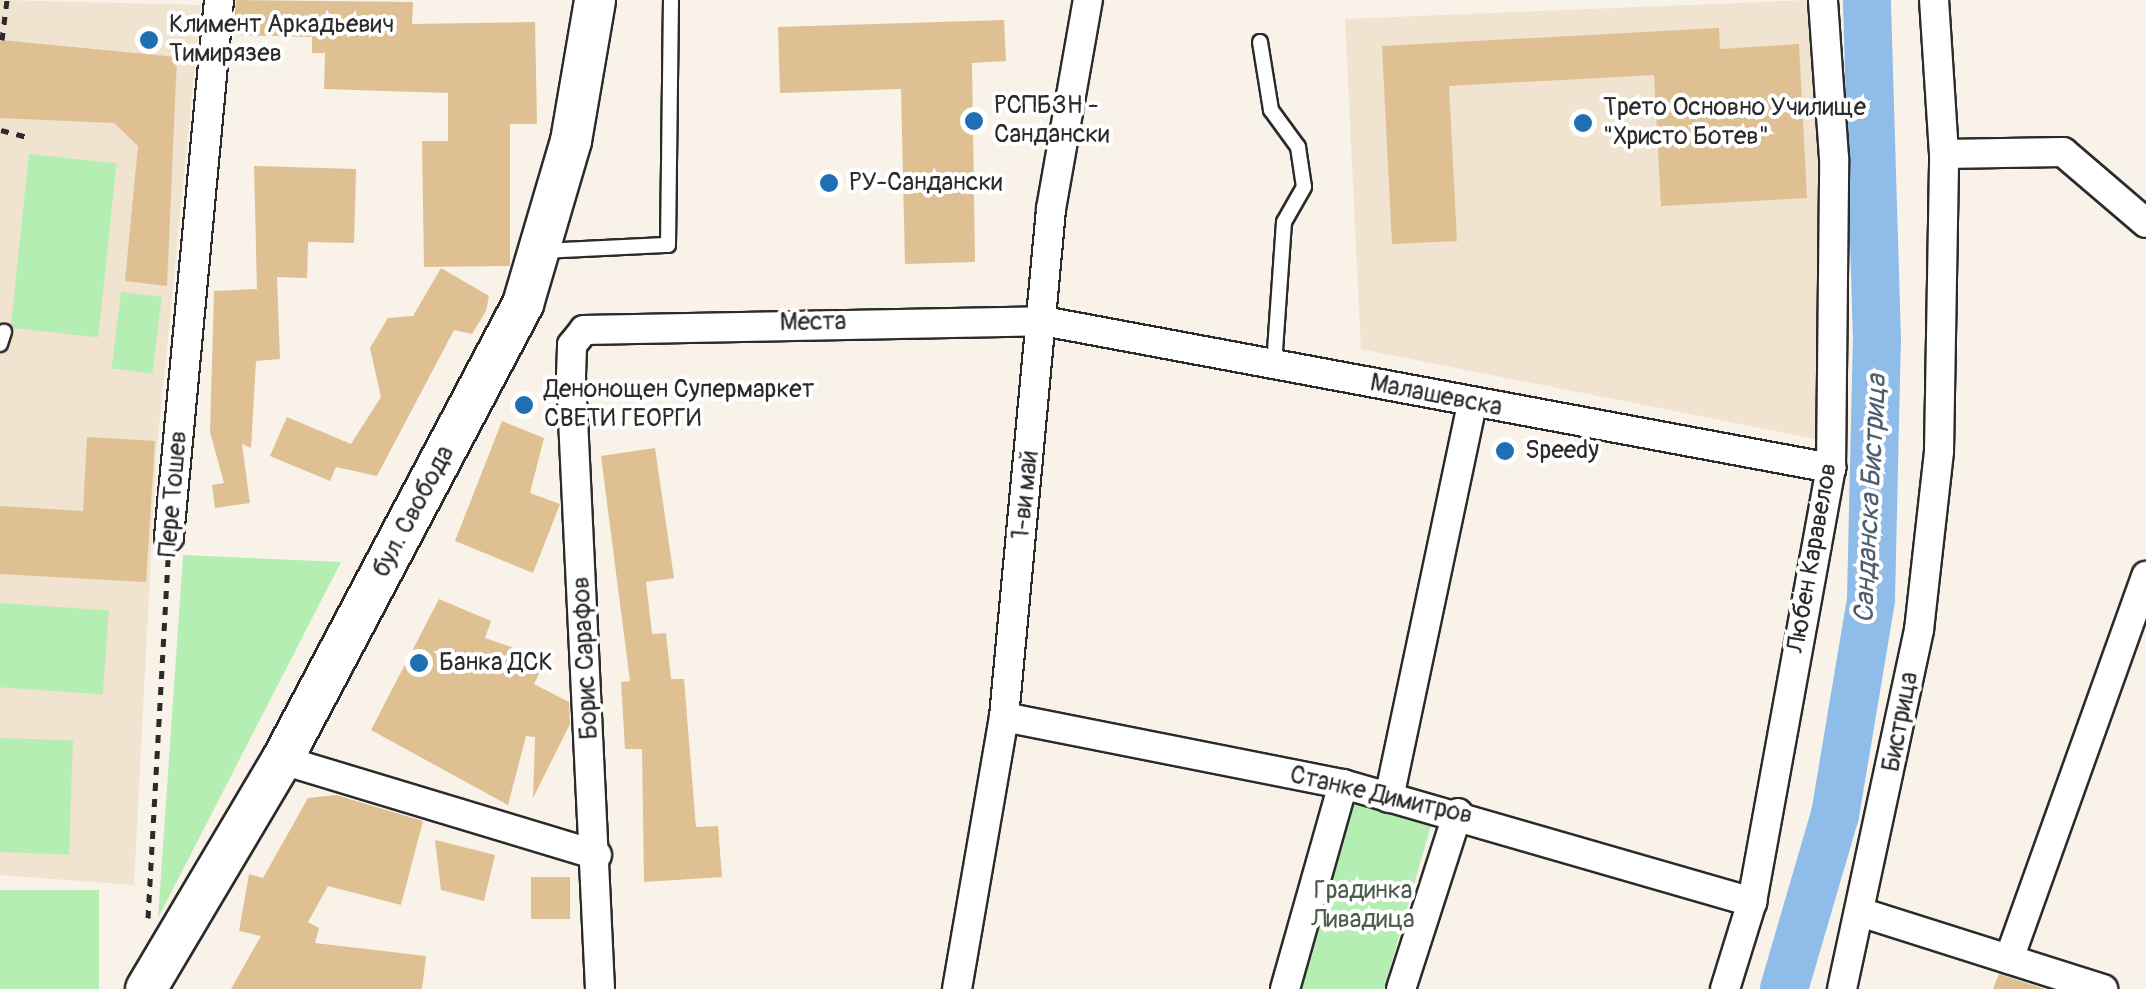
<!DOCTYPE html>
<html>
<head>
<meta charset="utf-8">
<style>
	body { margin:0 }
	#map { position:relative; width:2146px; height:989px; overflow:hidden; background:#f8f2e9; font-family:Pangolin,sans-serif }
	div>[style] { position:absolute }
	.built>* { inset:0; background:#f0e3cf }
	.green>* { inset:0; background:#b4eeb2; transform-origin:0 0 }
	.river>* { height:48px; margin:-24px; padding:0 24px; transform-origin:24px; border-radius:24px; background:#90bce9 }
	.building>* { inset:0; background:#dec092; transform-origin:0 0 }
	.path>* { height:5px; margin-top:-2.5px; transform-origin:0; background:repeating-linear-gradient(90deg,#2b2b2b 0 8px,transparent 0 16px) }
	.roads { filter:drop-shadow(2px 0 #2b2b2b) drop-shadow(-2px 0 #2b2b2b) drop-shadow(0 2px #2b2b2b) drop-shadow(0 -2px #2b2b2b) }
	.lane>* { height:14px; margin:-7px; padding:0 7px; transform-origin:7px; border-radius:7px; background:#fff }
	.street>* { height:28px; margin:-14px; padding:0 14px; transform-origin:14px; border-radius:14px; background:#fff }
	.secondary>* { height:40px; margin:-20px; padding:0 20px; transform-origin:20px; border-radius:20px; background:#fff }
	.dots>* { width:28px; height:28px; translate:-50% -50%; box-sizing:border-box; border:5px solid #fff; border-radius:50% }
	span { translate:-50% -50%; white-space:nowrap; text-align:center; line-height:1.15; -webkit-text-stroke:8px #fff; paint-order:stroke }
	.poi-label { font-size:25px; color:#2b2b2b }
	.left { translate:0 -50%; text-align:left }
	.street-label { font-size:25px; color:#2b2b2b }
	.park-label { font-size:25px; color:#4d5c4d }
	.water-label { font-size:28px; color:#4e5e6e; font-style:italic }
</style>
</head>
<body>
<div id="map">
	<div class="built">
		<div style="clip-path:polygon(0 0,201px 5px,156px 457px,134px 885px,0 875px)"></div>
		<div style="clip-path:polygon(1809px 0,1822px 228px,1815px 439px,1361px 349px,1345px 19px)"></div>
	</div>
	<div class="green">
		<div style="left:29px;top:154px;width:88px;height:175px;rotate:6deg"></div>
		<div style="left:121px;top:292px;width:41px;height:77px;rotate:7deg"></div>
		<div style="clip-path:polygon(183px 555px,341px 562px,158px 918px,183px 556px)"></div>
		<div style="left:0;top:603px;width:109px;height:84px;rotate:4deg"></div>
		<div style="left:0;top:738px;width:73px;height:114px;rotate:2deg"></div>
		<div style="left:1348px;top:799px;width:87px;height:198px;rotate:16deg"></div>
		<div style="left:0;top:890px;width:99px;height:99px"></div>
	</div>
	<div class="river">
		<div style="left:1784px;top:989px;width:181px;rotate:-73.7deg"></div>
		<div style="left:1835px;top:815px;width:219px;rotate:-80.5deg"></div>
		<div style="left:1871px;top:599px;width:258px;rotate:-88.7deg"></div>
		<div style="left:1877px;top:341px;width:341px;rotate:-91.7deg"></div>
	</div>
	<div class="building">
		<div style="clip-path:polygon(236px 0,413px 2px,412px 24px,535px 22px,537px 124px,510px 124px,510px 266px,424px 267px,422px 141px,448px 141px,448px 93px,324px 89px,325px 53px,312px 53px,312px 37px,233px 35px)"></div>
		<div style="clip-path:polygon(1004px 20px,1006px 61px,972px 63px,975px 262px,905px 264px,901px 89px,780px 93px,778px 27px)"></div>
		<div style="clip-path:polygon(1719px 28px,1720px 49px,1799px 44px,1807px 198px,1661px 206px,1654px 75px,1449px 86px,1457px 241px,1392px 244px,1382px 46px)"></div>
		<div style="clip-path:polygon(0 40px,177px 57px,167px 286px,125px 281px,138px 146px,114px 123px,0 118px)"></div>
		<div style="clip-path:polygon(254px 166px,356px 169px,354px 243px,308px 242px,307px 278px,277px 277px,280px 359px,256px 361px,251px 448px,242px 444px,250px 503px,215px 508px,212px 485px,224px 483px,210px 432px,214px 291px,257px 289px)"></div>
		<div style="clip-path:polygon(441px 268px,489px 296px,486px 311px,472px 334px,454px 330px,377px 476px,336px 467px,330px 481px,270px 456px,287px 417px,351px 444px,381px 397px,370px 348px,388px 318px,413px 316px)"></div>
		<div style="clip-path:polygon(502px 421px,544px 438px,530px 493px,560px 504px,533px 573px,455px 541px)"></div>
		<div style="clip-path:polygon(87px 437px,155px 441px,146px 582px,0 574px,0 506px,83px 511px)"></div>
		<div style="clip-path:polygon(655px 448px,674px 578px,646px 582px,652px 634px,666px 633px,671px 679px,684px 679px,696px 827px,718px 826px,722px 877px,644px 882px,642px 749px,625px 749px,621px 682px,630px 681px,601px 456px)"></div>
		<div style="clip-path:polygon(439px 599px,491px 621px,485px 638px,546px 659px,534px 684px,569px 702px,570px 724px,533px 798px,535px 737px,526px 736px,508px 805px,371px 730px)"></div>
		<div style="clip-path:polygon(336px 795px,423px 821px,401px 905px,328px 886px,308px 922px,319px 928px,315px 943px,426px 956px,422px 989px,231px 989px,261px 936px,239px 931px,249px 874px,263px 878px,308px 798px)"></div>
		<div style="clip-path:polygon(435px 840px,495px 855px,484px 901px,441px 890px)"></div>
		<div style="left:531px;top:877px;width:39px;height:42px"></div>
		<div style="clip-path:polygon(1999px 974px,2045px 989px,1993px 989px)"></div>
	</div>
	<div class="path">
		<div style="left:2px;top:40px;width:40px;rotate:-82.9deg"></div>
		<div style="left:1px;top:130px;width:31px;rotate:15deg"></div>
		<div style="left:148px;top:918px;width:359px;rotate:-86.8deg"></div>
	</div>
	<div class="roads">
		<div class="lane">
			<div style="left:1260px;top:42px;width:69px;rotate:80.8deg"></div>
			<div style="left:1271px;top:110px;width:46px;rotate:53.9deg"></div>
			<div style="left:1298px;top:147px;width:40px;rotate:81.5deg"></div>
			<div style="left:1304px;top:187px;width:40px;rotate:119.7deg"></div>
			<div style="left:1284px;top:222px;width:143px;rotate:94deg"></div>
			<div style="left:544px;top:251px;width:124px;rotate:-2.8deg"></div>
			<div style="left:668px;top:245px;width:245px;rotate:-89.3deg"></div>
			<div style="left:0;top:344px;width:13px;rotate:-72deg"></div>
		</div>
		<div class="street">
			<div style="left:1944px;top:154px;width:119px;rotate:-1deg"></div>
			<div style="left:2063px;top:152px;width:109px;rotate:40.5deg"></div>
			<div style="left:169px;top:537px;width:539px;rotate:-84.68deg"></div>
			<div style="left:1004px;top:717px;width:346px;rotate:11.2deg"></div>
			<div style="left:1343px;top:784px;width:426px;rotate:16.1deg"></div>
			<div style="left:282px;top:760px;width:329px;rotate:16.8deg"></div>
			<div style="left:1389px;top:798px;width:404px;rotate:-78.1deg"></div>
			<div style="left:1863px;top:913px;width:252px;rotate:17.6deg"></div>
			<div style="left:2009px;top:959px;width:407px;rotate:-70.3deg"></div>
			<div style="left:600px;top:989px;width:614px;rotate:-92.71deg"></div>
			<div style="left:571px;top:376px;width:31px;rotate:-88deg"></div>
			<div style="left:572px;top:345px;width:19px;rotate:-51deg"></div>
			<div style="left:584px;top:330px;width:459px;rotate:-1.1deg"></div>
			<div style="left:1043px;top:321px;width:802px;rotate:10.57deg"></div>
			<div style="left:957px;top:989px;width:276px;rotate:-80.2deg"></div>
			<div style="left:1004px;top:717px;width:510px;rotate:-84.71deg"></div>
			<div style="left:1051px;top:209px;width:212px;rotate:-80deg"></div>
			<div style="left:1285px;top:989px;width:213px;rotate:-74.2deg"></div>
			<div style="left:1401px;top:989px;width:185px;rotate:-72.1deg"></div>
			<div style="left:1725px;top:989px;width:91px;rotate:-72.8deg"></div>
			<div style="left:1752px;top:902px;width:441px;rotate:-79.7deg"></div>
			<div style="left:1831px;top:468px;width:310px;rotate:-89.4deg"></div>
			<div style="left:1834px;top:158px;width:158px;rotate:-94deg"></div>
			<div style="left:1842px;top:989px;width:367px;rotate:-77.9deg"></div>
			<div style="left:1919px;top:630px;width:180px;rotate:-83.6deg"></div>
			<div style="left:1939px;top:451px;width:297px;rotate:-89deg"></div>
			<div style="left:1944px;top:154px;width:154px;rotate:-93.7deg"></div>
		</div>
		<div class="secondary">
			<div style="left:146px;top:989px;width:266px;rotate:-59.3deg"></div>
			<div style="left:282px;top:760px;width:516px;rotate:-62.14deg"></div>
			<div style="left:523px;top:304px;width:170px;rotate:-73.6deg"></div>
			<div style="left:571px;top:141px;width:143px;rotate:-80.3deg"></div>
		</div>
	</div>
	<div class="dots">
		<div style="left:149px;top:40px;background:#1f6fb2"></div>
		<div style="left:974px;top:121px;background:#1f6fb2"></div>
		<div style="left:1583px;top:123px;background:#1f6fb2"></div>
		<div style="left:829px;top:183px;background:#1f6fb2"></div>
		<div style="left:524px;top:405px;background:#1f6fb2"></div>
		<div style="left:1505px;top:451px;background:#1f6fb2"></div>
		<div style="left:419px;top:663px;background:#1f6fb2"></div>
	</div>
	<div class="poi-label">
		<span class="left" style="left:169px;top:40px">Климент Аркадьевич<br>Тимирязев</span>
		<span class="left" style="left:994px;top:121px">РСПБЗН -<br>Сандански</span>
		<span class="left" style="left:1603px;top:123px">Трето Основно Училище<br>"Христо Ботев"</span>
		<span class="left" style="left:849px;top:183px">РУ-Сандански</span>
		<span class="left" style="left:544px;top:405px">Денонощен Супермаркет<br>СВЕТИ ГЕОРГИ</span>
		<span class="left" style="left:1525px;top:451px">Speedy</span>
		<span class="left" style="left:439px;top:663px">Банка ДСК</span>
	</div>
	<div class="street-label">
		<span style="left:813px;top:323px;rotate:-1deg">Места</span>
		<span style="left:1436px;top:396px;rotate:11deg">Малашевска</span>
		<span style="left:174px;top:494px;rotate:-85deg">Пере Тошев</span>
		<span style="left:1026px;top:495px;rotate:-84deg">1-ви май</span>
		<span style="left:414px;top:512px;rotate:-62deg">бул. Свобода</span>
		<span style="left:1813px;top:558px;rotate:-80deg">Любен Каравелов</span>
		<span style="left:586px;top:658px;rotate:-93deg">Борис Сарафов</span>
		<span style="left:1901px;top:722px;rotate:-79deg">Бистрица</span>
		<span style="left:1381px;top:796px;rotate:13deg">Станке Димитров</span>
	</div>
	<div class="park-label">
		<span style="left:1363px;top:906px">Градинка<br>Ливадица</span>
	</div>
	<div class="water-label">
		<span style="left:1871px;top:499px;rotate:-87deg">Санданска Бистрица</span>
	</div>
</div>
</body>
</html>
